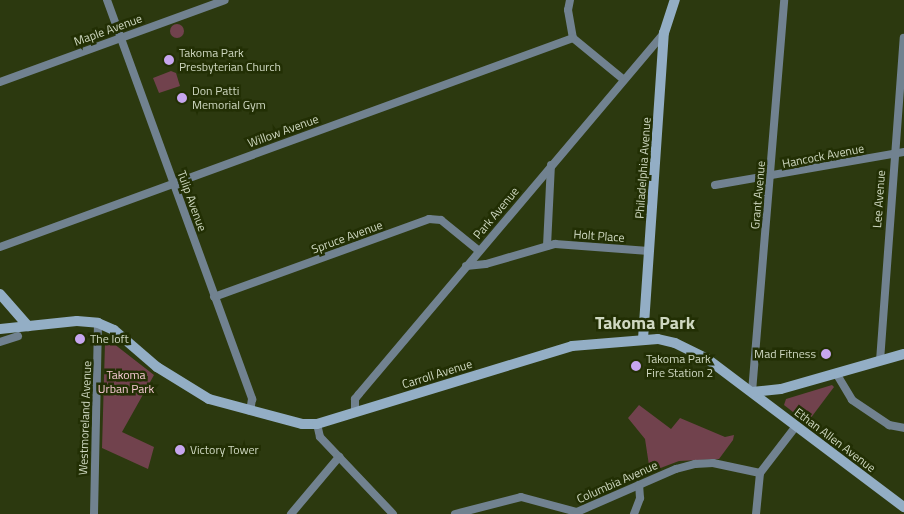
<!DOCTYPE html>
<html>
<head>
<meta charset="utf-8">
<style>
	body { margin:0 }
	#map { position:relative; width:904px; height:514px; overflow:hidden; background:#2c390f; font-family:"Titillium Web",sans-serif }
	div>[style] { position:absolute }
	.green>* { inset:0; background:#71424d }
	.round { border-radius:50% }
	.street>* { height:8px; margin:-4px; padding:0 4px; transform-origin:4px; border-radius:4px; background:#718290 }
	.secondary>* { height:10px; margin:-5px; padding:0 5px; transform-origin:5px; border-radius:5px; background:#93aec5 }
	.dots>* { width:14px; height:14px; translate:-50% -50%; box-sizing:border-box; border:2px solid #222f04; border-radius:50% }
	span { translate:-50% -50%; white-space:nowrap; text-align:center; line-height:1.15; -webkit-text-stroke:5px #222f04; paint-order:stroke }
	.street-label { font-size:12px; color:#cfd8c1 }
	.poi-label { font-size:12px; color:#cfd8c1 }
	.left { translate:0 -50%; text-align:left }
	.right { translate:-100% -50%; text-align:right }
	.park-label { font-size:12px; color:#f5c9d2 }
	.district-label { font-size:18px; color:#cfd8c1; font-weight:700 }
</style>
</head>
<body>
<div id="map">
	<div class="green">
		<div class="round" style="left:170px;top:24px;width:14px;height:14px"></div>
		<div style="clip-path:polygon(171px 71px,176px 73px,180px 86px,159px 93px,153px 78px)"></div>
		<div style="clip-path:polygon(109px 340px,154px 375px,122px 432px,154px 447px,148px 469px,102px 448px,105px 343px)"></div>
		<div style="clip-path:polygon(832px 385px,834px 387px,807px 423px,784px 405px,786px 399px)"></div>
		<div style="clip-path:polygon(639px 405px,671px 429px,680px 418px,725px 437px,734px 435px,733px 440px,719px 459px,679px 461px,650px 472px,645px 439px,628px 418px)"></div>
	</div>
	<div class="street">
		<div style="left:107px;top:0;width:425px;rotate:70deg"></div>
		<div style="left:252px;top:399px;width:12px;rotate:99deg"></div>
		<div style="left:570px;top:0;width:10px;rotate:101deg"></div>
		<div style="left:568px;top:10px;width:28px;rotate:80deg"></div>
		<div style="left:573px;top:38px;width:65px;rotate:39.4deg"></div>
		<div style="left:0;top:82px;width:239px;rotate:-20deg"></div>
		<div style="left:715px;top:185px;width:192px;rotate:-9.9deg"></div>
		<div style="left:547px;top:246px;width:81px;rotate:-87.2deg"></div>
		<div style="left:0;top:247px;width:610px;rotate:-20.04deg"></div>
		<div style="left:466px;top:266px;width:20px;rotate:-6deg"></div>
		<div style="left:486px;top:264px;width:72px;rotate:-16.2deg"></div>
		<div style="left:555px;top:244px;width:94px;rotate:4.3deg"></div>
		<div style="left:214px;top:297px;width:229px;rotate:-19.9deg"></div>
		<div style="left:429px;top:219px;width:12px;rotate:5deg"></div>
		<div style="left:441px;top:220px;width:49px;rotate:39.2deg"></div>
		<div style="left:0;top:342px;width:19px;rotate:-18deg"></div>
		<div style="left:880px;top:361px;width:324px;rotate:-85.8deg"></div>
		<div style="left:836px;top:373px;width:31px;rotate:59deg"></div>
		<div style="left:852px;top:400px;width:45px;rotate:34deg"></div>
		<div style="left:889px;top:425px;width:15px;rotate:11deg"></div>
		<div style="left:752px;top:392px;width:393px;rotate:-85.3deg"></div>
		<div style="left:355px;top:411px;width:12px;rotate:-90deg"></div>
		<div style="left:355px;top:399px;width:6px;rotate:-51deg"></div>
		<div style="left:359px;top:394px;width:473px;rotate:-49.8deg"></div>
		<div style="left:317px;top:424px;width:13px;rotate:77deg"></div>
		<div style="left:320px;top:437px;width:106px;rotate:46.5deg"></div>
		<div style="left:94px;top:514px;width:191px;rotate:-88.8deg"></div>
		<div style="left:291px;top:514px;width:75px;rotate:-49.9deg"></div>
		<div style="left:455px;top:514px;width:68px;rotate:-14.4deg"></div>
		<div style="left:521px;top:497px;width:58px;rotate:15deg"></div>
		<div style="left:577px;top:512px;width:108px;rotate:-23.5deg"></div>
		<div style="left:676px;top:469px;width:20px;rotate:-15deg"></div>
		<div style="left:695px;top:464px;width:18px;rotate:-3deg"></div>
		<div style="left:713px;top:463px;width:48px;rotate:12deg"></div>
		<div style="left:634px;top:514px;width:17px;rotate:-69deg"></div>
		<div style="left:640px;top:498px;width:13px;rotate:-94deg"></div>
		<div style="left:756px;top:514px;width:41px;rotate:-84.4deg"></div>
		<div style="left:760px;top:473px;width:59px;rotate:-52.5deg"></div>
	</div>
	<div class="secondary">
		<div style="left:0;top:294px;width:43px;rotate:48.8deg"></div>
		<div style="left:0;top:329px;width:77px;rotate:-5.9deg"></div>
		<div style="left:77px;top:321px;width:21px;rotate:5deg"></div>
		<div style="left:98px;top:323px;width:17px;rotate:24deg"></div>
		<div style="left:114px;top:330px;width:57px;rotate:40.7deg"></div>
		<div style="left:157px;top:367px;width:61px;rotate:31.6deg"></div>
		<div style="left:209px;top:399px;width:96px;rotate:15deg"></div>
		<div style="left:302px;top:424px;width:15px"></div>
		<div style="left:317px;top:424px;width:267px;rotate:-17deg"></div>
		<div style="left:572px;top:346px;width:86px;rotate:-4.7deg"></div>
		<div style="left:658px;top:339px;width:17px;rotate:13deg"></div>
		<div style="left:675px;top:343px;width:34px;rotate:26deg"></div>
		<div style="left:706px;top:358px;width:248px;rotate:37deg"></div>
		<div style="left:643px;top:339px;width:307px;rotate:-86.1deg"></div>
		<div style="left:664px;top:33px;width:35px;rotate:-72deg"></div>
		<div style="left:752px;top:392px;width:29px;rotate:-6deg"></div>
		<div style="left:781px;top:389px;width:128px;rotate:-15.9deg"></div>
	</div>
	<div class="dots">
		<div style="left:169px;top:60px;background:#c7a6ef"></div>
		<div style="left:182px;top:98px;background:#c7a6ef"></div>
		<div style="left:80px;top:339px;background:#c7a6ef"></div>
		<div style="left:826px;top:354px;background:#c7a6ef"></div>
		<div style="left:636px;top:366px;background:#c7a6ef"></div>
		<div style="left:180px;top:450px;background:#c7a6ef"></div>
	</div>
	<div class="street-label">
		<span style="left:108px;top:30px;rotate:-20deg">Maple Avenue</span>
		<span style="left:283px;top:131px;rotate:-20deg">Willow Avenue</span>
		<span style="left:823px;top:156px;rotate:-11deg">Hancock Avenue</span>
		<span style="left:643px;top:168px;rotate:-86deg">Philadelphia Avenue</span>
		<span style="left:758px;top:195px;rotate:-85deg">Grant Avenue</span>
		<span style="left:879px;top:199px;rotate:-86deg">Lee Avenue</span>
		<span style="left:192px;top:201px;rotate:70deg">Tulip Avenue</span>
		<span style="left:496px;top:213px;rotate:-50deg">Park Avenue</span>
		<span style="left:599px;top:236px;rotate:4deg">Holt Place</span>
		<span style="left:347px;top:237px;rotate:-20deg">Spruce Avenue</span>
		<span style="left:437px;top:374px;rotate:-17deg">Carroll Avenue</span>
		<span style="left:85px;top:418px;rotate:-88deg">Westmoreland Avenue</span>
		<span style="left:835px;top:440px;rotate:37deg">Ethan Allen Avenue</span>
		<span style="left:617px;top:482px;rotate:-24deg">Columbia Avenue</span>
	</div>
	<div class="poi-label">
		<span class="left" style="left:179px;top:60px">Takoma Park<br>Presbyterian Church</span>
		<span class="left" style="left:192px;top:98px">Don Patti<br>Memorial Gym</span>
		<span class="left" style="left:90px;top:339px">The loft</span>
		<span class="right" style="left:816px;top:354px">Mad Fitness</span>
		<span class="left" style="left:646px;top:366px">Takoma Park<br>Fire Station 2</span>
		<span class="left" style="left:190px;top:450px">Victory Tower</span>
	</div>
	<div class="park-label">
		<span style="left:126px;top:382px">Takoma<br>Urban Park</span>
	</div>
	<div class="district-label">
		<span style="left:645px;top:323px">Takoma Park</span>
	</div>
</div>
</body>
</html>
